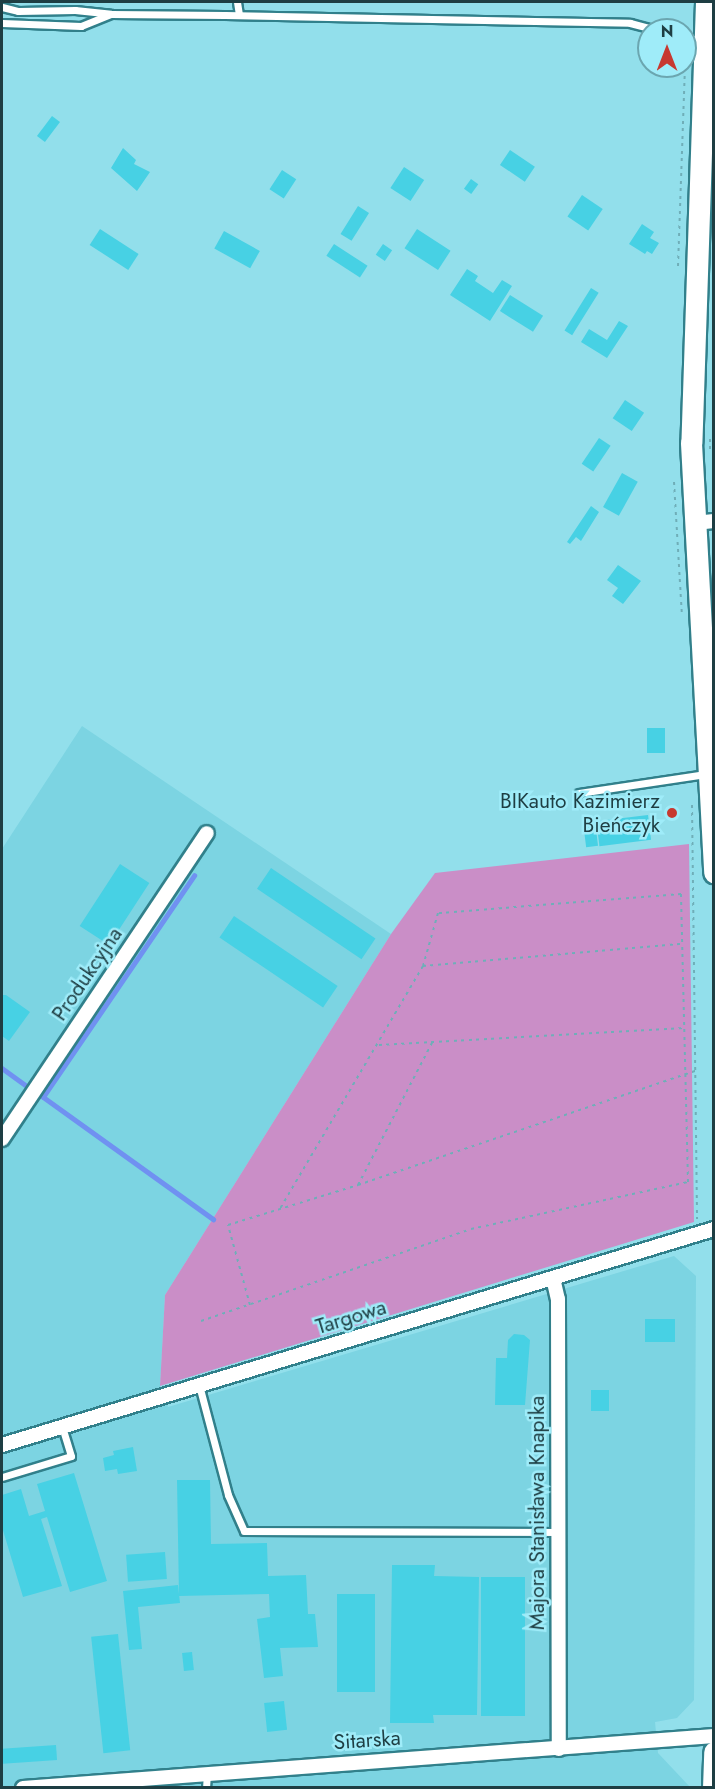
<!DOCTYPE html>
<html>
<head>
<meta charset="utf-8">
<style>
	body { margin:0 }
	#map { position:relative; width:715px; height:1789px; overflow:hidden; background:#92dfeb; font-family:Jost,sans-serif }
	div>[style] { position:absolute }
	.built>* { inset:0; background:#7cd4e2 }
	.green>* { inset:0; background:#ca8ec7 }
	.stream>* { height:4.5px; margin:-2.25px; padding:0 2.25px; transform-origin:2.25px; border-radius:2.25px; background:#7091f1 }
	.building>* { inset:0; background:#47d1e4; transform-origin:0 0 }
	.path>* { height:2px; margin-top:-1px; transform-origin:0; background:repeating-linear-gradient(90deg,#6faeb8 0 3px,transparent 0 7.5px) }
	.roads { filter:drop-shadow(2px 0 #31808b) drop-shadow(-2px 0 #31808b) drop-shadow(0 2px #31808b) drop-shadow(0 -2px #31808b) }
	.lane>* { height:7px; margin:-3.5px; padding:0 3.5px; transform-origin:3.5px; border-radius:3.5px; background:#fff }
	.street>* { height:14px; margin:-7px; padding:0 7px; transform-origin:7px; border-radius:7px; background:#fff }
	.primary>* { height:21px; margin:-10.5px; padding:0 10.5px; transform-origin:10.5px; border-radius:10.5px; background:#fff }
	.dots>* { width:16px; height:16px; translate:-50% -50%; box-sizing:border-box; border:3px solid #9fecf9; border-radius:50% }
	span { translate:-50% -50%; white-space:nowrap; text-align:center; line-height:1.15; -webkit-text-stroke:5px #9fecf9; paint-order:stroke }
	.poi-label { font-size:21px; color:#1e3e43 }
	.right { translate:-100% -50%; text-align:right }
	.street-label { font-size:21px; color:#1e3e43 }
	.frame { position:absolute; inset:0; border:3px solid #1e3e43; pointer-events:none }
	.north { position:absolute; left:637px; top:18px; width:60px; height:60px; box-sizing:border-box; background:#9fecf9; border:2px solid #6ba6b0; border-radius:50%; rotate:0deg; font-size:16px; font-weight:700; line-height:24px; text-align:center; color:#1e3e43 }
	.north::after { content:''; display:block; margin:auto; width:21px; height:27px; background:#c73930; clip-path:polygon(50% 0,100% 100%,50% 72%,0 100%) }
</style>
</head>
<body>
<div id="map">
	<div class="built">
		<div style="clip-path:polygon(82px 726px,391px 934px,165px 1295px,160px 1386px,168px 1407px,674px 1256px,696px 1276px,694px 1700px,677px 1718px,655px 1722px,658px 1753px,690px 1787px,2px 1788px,2px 849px)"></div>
	</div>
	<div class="green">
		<div style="clip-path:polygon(689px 844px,694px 1222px,160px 1386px,165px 1295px,391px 934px,435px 873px)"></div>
	</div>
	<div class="stream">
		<div style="left:2px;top:1068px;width:37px;rotate:36deg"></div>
		<div style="left:42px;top:1096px;width:211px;rotate:35.7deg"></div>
		<div style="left:43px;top:1097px;width:268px;rotate:-55.7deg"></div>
	</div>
	<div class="building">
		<div style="left:52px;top:116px;width:10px;height:25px;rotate:37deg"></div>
		<div style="clip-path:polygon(123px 148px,136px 160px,134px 164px,150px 172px,137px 191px,111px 168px)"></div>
		<div style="left:510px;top:150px;width:30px;height:18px;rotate:34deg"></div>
		<div style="left:404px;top:167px;width:24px;height:25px;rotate:33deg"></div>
		<div style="left:282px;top:170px;width:17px;height:23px;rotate:33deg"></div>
		<div style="left:471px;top:179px;width:9px;height:12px;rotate:36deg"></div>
		<div style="left:582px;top:195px;width:25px;height:26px;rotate:34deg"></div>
		<div style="left:358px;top:206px;width:13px;height:33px;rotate:32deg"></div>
		<div style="clip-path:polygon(642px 224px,654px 232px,650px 238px,659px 243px,652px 254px,647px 251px,645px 254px,629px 244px)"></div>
		<div style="left:100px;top:229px;width:46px;height:19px;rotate:33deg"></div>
		<div style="left:417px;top:229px;width:40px;height:23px;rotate:33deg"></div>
		<div style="left:224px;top:231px;width:41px;height:20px;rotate:29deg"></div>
		<div style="left:334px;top:244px;width:40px;height:14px;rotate:33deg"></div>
		<div style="left:383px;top:244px;width:11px;height:13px;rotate:34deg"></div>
		<div style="clip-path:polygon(467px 269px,478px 276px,475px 281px,493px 293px,502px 280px,512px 286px,490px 321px,450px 295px)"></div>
		<div style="left:591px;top:288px;width:9px;height:50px;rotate:32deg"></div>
		<div style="left:510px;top:295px;width:39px;height:19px;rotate:32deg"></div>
		<div style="clip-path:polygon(619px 321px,628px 326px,607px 358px,581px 342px,589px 329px,607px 340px)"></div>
		<div style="left:625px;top:400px;width:23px;height:22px;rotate:34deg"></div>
		<div style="left:599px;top:438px;width:14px;height:31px;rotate:34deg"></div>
		<div style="left:622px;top:473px;width:18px;height:39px;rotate:29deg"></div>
		<div style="clip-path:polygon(591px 506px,599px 512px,581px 541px,576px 537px,570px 544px,567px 542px)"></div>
		<div style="clip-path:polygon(618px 565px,641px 581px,623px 604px,612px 596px,618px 588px,607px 580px)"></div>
		<div style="left:647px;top:728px;width:18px;height:25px"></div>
		<div style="left:648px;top:815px;width:25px;height:52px;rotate:83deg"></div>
		<div style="left:595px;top:821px;width:25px;height:12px;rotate:83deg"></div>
		<div style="left:120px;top:864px;width:35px;height:74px;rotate:33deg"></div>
		<div style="left:271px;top:868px;width:126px;height:25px;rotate:34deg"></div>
		<div style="left:234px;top:916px;width:125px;height:26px;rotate:34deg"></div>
		<div style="clip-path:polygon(2px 995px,6px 995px,30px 1012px,9px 1041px,2px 1036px)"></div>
		<div style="left:645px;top:1319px;width:30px;height:23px"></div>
		<div style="clip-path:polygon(514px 1334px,524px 1335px,530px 1340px,525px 1405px,495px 1405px,496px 1358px,507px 1358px,508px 1340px)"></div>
		<div style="left:591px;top:1390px;width:18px;height:21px"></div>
		<div style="clip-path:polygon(133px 1447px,137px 1471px,118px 1474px,117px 1469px,105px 1471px,103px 1458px,114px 1455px,113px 1451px)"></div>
		<div style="clip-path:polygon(74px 1473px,107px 1581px,70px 1592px,47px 1517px,41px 1519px,62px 1586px,23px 1597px,2px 1527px,2px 1495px,21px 1489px,29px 1516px,45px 1511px,37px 1484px)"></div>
		<div style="clip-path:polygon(177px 1480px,210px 1480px,211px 1544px,267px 1543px,268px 1576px,306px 1575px,308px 1614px,315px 1614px,318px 1647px,280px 1648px,283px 1676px,264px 1678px,257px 1619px,270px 1617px,269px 1594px,179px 1596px)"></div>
		<div style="left:165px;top:1552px;width:27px;height:39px;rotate:86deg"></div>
		<div style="clip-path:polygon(392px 1565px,435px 1565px,434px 1576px,479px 1577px,477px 1715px,433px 1715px,434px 1723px,390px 1723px)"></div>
		<div style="left:481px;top:1577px;width:44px;height:139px"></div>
		<div style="clip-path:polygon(178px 1585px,180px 1603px,138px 1607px,142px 1649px,129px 1650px,123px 1591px)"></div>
		<div style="left:375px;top:1594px;width:98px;height:38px;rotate:90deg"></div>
		<div style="left:118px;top:1634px;width:117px;height:27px;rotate:84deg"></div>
		<div style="left:192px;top:1652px;width:18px;height:10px;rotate:84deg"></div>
		<div style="left:284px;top:1701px;width:29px;height:20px;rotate:84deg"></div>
		<div style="left:56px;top:1745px;width:15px;height:54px;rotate:86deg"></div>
	</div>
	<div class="path">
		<div style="left:678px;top:266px;width:200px;rotate:-88deg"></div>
		<div style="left:710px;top:449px;width:15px;rotate:-90deg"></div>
		<div style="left:674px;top:482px;width:135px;rotate:86.6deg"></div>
		<div style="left:692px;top:805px;width:414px;rotate:89.3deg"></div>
		<div style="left:423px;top:966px;width:260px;rotate:-4.9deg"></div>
		<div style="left:379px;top:1045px;width:306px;rotate:-3.2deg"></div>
		<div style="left:358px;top:1185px;width:162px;rotate:-62.5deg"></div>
		<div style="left:250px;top:1305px;width:83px;rotate:-105.4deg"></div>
		<div style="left:228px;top:1225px;width:136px;rotate:-17.1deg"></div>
		<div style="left:358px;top:1185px;width:358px;rotate:-18.7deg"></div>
		<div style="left:201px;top:1321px;width:285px;rotate:-18.8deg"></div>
		<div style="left:471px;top:1229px;width:222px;rotate:-12.2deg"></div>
		<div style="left:688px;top:1182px;width:288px;rotate:-91.4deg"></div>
		<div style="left:681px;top:894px;width:244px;rotate:175.5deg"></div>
		<div style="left:438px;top:913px;width:55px;rotate:105.8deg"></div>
		<div style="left:423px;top:966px;width:283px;rotate:120.5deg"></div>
	</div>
	<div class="roads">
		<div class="lane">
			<div style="left:237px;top:2px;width:13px;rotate:81deg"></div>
			<div style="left:2px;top:7px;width:16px;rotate:14deg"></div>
			<div style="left:18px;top:11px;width:57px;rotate:-1deg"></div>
			<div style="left:75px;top:10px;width:36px;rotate:6deg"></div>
			<div style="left:2px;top:23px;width:79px;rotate:2.2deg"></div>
			<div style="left:81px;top:26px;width:32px;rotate:-22deg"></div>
			<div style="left:111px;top:14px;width:114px;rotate:0.5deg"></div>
			<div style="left:225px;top:15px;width:405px;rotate:1.1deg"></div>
			<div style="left:630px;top:23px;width:27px;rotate:15deg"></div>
			<div style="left:685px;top:37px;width:19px;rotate:16deg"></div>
			<div style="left:579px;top:793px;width:128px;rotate:-8.5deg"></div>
			<div style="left:199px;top:1385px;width:114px;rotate:75.2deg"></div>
			<div style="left:228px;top:1495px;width:39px;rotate:66deg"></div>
			<div style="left:244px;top:1531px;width:313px;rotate:0.2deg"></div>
			<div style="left:2px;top:1477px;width:72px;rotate:-16.9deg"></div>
			<div style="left:71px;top:1456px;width:30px;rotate:-107deg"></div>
			<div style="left:206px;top:1788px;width:14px;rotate:-86deg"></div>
		</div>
		<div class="street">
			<div style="left:695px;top:523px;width:19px;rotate:-6deg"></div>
			<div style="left:2px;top:1139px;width:368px;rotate:-56.2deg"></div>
			<div style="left:553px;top:1278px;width:22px;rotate:77deg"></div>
			<div style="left:558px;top:1299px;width:450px;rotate:89.9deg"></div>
			<div style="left:2px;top:1445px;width:744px;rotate:-16.88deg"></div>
			<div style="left:23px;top:1788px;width:693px;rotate:-4.3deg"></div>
		</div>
		<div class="primary">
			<div style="left:706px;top:2px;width:441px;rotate:91.9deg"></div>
			<div style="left:691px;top:443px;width:430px;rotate:86.9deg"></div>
			<div style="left:713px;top:1788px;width:36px;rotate:-88deg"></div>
		</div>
	</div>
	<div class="dots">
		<div style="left:672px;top:813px;background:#c73930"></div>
	</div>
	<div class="poi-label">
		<span class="right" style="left:660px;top:813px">BIKauto Kazimierz<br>Bieńczyk</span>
	</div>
	<div class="street-label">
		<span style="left:87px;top:974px;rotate:-56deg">Produkcyjna</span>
		<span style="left:351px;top:1317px;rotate:-17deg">Targowa</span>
		<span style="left:537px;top:1513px;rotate:-90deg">Majora Stanisława Knapika</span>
		<span style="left:367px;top:1740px;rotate:-4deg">Sitarska</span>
	</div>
	<div class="frame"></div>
	<div class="north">N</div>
</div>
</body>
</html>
